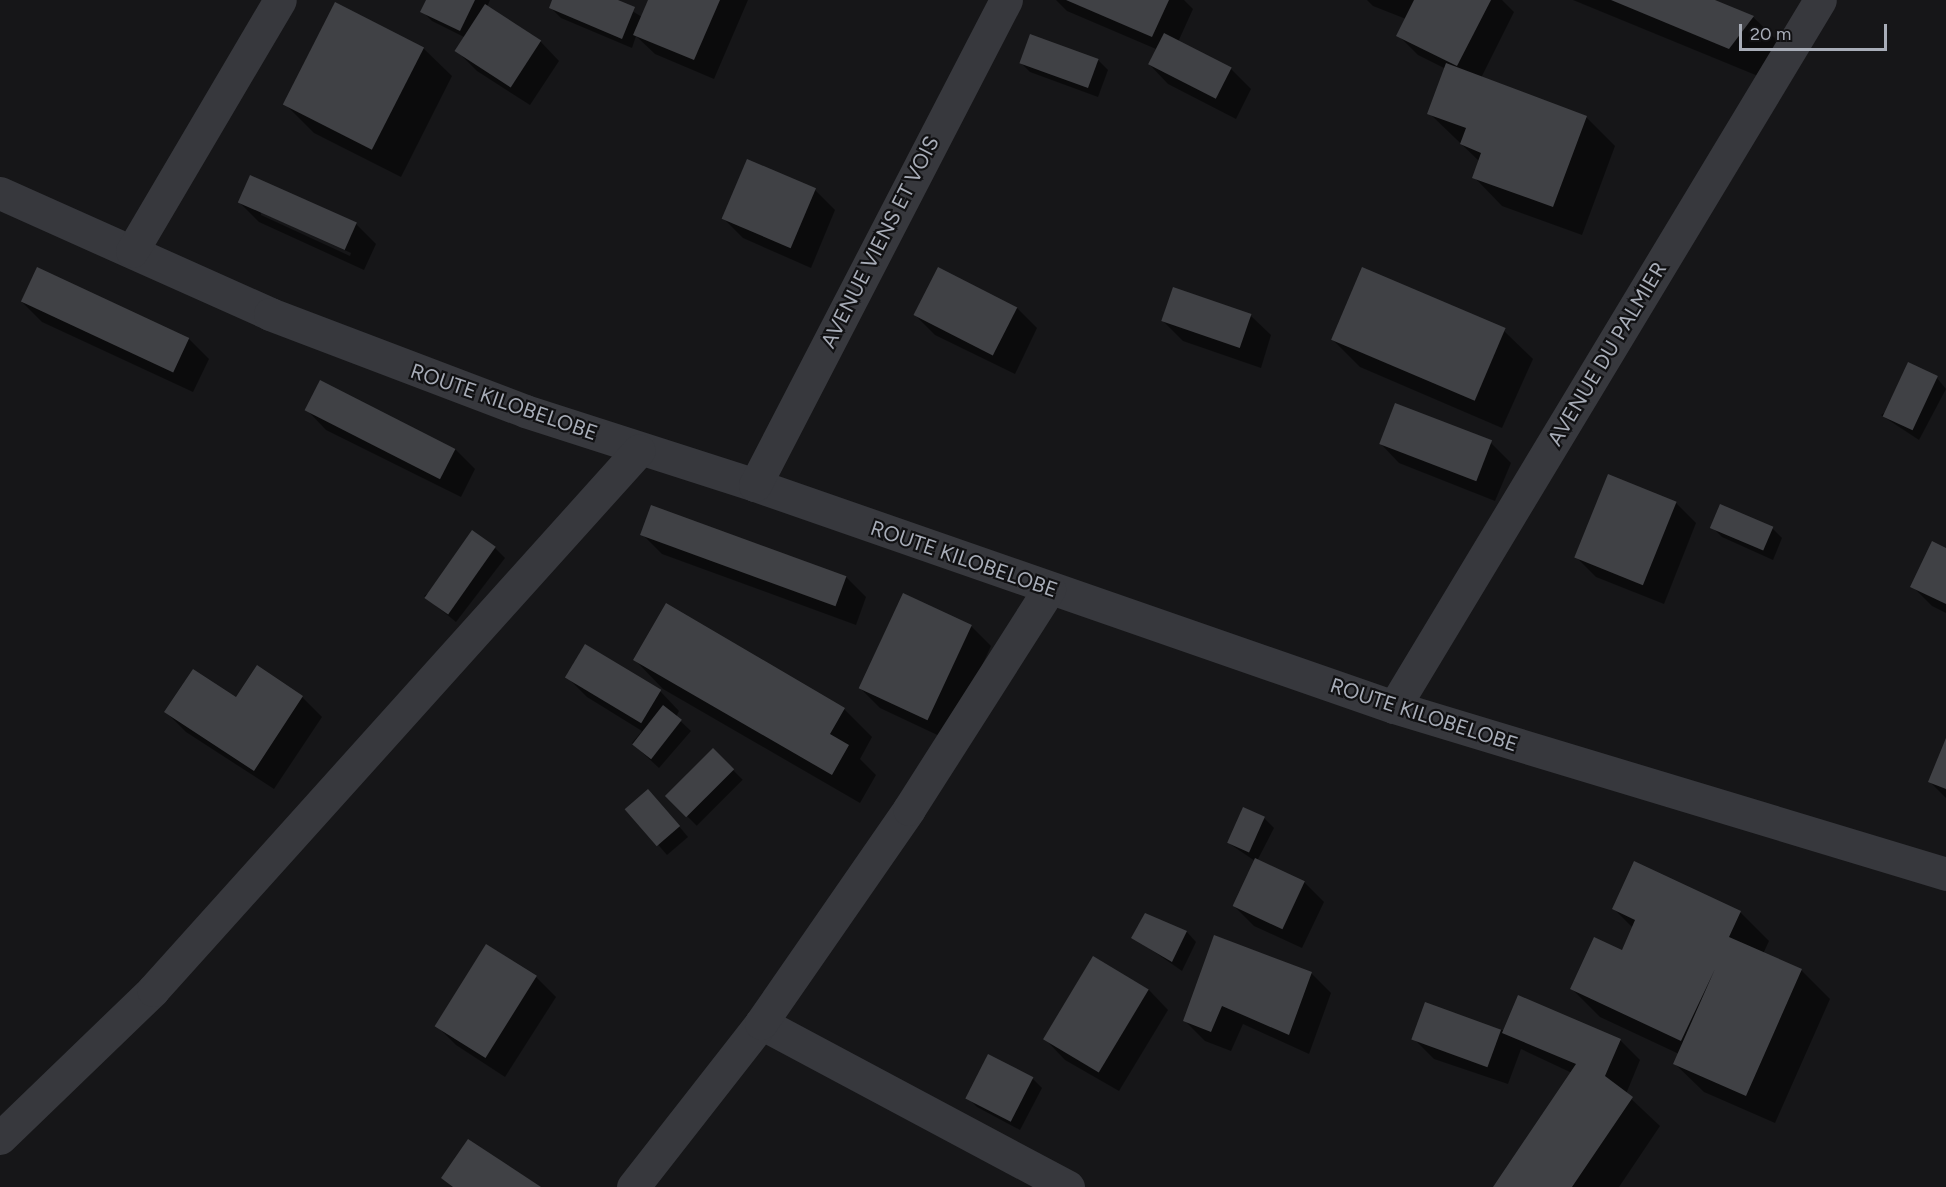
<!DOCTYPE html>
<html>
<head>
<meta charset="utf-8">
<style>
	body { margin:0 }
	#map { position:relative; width:1946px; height:1187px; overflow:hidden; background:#161618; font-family:Figtree,sans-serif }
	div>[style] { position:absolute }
	.shadow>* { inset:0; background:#0007; transform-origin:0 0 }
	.building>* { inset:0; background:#404145; transform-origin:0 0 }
	.minor>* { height:33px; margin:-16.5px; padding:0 16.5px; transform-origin:16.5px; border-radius:16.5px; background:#37383d }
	span { translate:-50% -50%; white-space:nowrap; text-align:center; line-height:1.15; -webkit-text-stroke:4.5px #111113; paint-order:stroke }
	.street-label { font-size:21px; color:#a8adb8 }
	.scale { position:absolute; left:1739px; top:24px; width:148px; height:27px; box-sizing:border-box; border:3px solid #a8adb8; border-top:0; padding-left:8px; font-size:18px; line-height:21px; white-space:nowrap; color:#a8adb8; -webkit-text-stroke:4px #111113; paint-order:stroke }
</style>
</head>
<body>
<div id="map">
	<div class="shadow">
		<div style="clip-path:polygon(428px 0,490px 0,487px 7px,540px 41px,559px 61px,530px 105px,477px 71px,457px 51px,466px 38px,432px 21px,422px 11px)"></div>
		<div style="clip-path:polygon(554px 0,614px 0,642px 17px,650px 0,748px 0,714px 79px,655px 54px,636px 36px,632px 48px,561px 18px,551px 8px)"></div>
		<div style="clip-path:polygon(1056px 0,1184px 0,1193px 9px,1178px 42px,1231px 69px,1251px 89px,1236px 119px,1168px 84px,1149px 64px,1156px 49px,1067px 11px)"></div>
		<div style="clip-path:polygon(1367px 0,1502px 0,1514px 12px,1481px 78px,1586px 117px,1615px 146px,1582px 235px,1502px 206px,1474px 177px,1480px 162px,1429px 113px,1446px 69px,1418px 55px,1398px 35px,1406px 19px,1373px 6px)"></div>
		<div style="clip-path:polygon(1573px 0,1711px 0,1753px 17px,1782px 45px,1758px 76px)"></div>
		<div style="clip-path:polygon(423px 48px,452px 76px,401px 177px,314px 133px,285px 104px)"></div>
		<div style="clip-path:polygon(1098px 60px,1108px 70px,1098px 97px,1030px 72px,1021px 63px)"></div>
		<div style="clip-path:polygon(815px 190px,835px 210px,811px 268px,743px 238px,723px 218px)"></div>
		<div style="clip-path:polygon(evenodd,239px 202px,356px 224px,376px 244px,364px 270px,259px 222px,239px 202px,261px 212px,351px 253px,350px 256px,261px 215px,261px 212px)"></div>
		<div style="clip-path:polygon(938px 269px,1017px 308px,1037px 328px,1015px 374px,935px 335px,915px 315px)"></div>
		<div style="clip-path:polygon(22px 302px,189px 339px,209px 359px,193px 392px,42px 322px)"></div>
		<div style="clip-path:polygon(1251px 316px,1271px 335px,1261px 368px,1183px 341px,1163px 321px)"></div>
		<div style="clip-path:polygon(1504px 331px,1533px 359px,1502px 428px,1360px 367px,1332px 339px)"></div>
		<div style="clip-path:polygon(1937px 378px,1946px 389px,1919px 440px,1881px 415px)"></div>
		<div style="clip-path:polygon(1396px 405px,1491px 443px,1511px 463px,1495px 501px,1399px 463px,1380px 443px)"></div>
		<div style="clip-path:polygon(307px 410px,455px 449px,475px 469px,461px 497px,326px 430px)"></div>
		<div style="clip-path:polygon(1676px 503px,1696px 523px,1664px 604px,1596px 577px,1576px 557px)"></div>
		<div style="clip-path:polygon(1712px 527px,1772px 528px,1782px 538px,1773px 560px,1722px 537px)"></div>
		<div style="clip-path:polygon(642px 534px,846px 577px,866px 597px,856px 625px,662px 554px)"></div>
		<div style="clip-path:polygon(495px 548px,505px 558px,456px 622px,424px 596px)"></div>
		<div style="clip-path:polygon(1946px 550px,1946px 613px,1932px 606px,1912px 586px)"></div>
		<div style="clip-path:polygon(971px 626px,991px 646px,948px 740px,880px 708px,860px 688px)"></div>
		<div style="clip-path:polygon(635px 660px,844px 709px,872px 737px,860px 759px,876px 775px,860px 803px,663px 689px)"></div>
		<div style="clip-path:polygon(258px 667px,302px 697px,322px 717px,274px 789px,186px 732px,166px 712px,236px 699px)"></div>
		<div style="clip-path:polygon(567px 677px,660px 691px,679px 711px,676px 717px,691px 731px,659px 768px,632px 743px,642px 731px,587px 697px)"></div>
		<div style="clip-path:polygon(1946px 742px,1946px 798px,1930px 782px)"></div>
		<div style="left:713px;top:750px;width:42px;height:65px;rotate:45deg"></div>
		<div style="clip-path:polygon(658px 801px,688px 837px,667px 855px,627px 809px)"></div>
		<div style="clip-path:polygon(1264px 818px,1274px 828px,1257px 861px,1304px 882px,1324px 902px,1302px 948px,1254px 926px,1234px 906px,1255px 861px,1227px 842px)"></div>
		<div style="clip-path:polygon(1635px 863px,1741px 913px,1769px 941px,1763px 954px,1801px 970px,1830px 999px,1775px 1123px,1704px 1092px,1675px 1064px,1679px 1054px,1600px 1017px,1572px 989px,1622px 952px,1633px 928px,1614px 909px)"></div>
		<div style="clip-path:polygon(1146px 915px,1187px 932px,1196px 942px,1182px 971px,1133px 937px)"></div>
		<div style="clip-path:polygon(1215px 936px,1311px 973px,1331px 993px,1309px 1054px,1243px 1024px,1231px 1051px,1205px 1041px,1185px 1021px)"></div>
		<div style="clip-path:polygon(1094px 958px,1149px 990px,1168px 1010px,1119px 1091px,1065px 1060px,1046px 1040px)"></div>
		<div style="clip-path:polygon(536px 977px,556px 997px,505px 1077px,456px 1045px,436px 1025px)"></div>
		<div style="clip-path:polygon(1501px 1030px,1620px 1040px,1640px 1060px,1626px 1094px,1660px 1126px,1619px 1187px,1495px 1187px,1572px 1073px,1521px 1049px,1508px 1084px,1434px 1059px,1414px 1039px)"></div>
		<div style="clip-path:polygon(1032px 1078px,1042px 1088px,1020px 1130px,977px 1107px,967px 1097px)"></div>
	</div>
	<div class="building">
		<div style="clip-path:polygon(426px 0,475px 0,460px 31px,420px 12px)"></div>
		<div style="clip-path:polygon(552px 0,618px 0,635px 7px,622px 39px,549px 8px)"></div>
		<div style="clip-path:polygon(648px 0,720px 0,694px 60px,633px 35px)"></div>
		<div style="clip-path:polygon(1066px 0,1169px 0,1152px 37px)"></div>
		<div style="clip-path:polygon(1414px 0,1491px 0,1457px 66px,1396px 36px)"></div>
		<div style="clip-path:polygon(1611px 0,1715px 0,1754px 16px,1729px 49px)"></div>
		<div style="left:335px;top:2px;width:100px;height:115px;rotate:27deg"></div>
		<div style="left:485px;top:4px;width:67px;height:56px;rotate:33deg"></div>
		<div style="left:1164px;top:33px;width:76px;height:35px;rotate:27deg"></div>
		<div style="left:1030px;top:34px;width:73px;height:31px;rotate:20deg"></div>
		<div style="clip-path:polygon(1446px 63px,1587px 116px,1553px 207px,1472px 178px,1481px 153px,1460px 144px,1466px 128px,1427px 114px)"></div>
		<div style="left:747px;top:159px;width:75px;height:65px;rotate:23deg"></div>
		<div style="left:250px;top:175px;width:117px;height:30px;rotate:24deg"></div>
		<div style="left:37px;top:267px;width:168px;height:38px;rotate:25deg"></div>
		<div style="left:938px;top:267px;width:89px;height:54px;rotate:27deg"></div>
		<div style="left:1362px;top:267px;width:156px;height:79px;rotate:23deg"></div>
		<div style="left:1173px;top:287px;width:83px;height:36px;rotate:19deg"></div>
		<div style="left:1908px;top:362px;width:33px;height:60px;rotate:25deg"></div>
		<div style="left:320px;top:380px;width:152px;height:34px;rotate:27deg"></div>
		<div style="left:1395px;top:403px;width:104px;height:44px;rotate:21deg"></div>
		<div style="left:1608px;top:474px;width:74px;height:90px;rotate:22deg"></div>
		<div style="left:1720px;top:504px;width:58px;height:26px;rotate:23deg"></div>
		<div style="left:651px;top:505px;width:208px;height:32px;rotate:20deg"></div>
		<div style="left:472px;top:530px;width:29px;height:83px;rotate:35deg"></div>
		<div style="clip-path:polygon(1932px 541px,1946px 548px,1946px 604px,1910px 587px)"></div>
		<div style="left:903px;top:593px;width:76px;height:105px;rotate:25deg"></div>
		<div style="clip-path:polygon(666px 603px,845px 708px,830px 734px,849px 745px,832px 775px,633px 660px)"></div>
		<div style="left:585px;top:644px;width:89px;height:39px;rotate:31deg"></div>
		<div style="clip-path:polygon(257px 665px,303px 696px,254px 771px,164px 712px,193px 669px,236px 697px)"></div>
		<div style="left:663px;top:705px;width:24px;height:50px;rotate:38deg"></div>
		<div style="clip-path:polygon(1946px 738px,1946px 789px,1928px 782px)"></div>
		<div style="left:713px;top:748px;width:30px;height:68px;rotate:45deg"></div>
		<div style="left:648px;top:789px;width:49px;height:31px;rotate:49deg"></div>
		<div style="left:1243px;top:807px;width:24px;height:39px;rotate:24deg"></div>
		<div style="left:1255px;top:858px;width:55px;height:53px;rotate:25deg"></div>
		<div style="clip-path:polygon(1634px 861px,1741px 911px,1729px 937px,1802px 969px,1746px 1096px,1673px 1064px,1715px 969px,1681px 1041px,1570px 989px,1594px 937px,1622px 950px,1635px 920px,1612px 909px)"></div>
		<div style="clip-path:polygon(1145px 913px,1187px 931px,1172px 962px,1131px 938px)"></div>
		<div style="clip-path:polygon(1214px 935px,1312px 972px,1289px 1035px,1222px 1006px,1211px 1032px,1183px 1021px)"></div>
		<div style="left:486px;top:944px;width:60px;height:97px;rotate:32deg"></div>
		<div style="left:1093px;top:956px;width:65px;height:97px;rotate:31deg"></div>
		<div style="clip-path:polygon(1518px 995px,1621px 1039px,1605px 1076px,1633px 1097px,1572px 1187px,1493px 1187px,1576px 1064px,1502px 1033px)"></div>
		<div style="left:1425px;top:1002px;width:81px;height:40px;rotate:20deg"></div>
		<div style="left:988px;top:1054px;width:51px;height:50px;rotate:27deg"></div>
		<div style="clip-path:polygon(468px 1139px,541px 1187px,453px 1187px,441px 1178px)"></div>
	</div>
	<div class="minor">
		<div style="left:0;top:193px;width:296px;rotate:24.1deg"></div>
		<div style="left:270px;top:314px;width:273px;rotate:20.8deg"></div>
		<div style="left:525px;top:411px;width:242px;rotate:17.8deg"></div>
		<div style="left:755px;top:485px;width:676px;rotate:19.16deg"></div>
		<div style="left:1394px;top:707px;width:577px;rotate:16.83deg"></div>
		<div style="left:132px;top:251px;width:291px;rotate:-59.5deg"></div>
		<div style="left:755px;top:485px;width:546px;rotate:-62.64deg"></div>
		<div style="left:1394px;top:707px;width:825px;rotate:-58.93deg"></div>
		<div style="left:761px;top:1023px;width:348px;rotate:28.1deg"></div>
		<div style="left:0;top:1138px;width:213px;rotate:-44deg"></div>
		<div style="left:153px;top:990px;width:726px;rotate:-48.01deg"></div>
		<div style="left:633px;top:1187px;width:208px;rotate:-52deg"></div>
		<div style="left:761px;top:1023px;width:260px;rotate:-55.3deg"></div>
		<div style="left:909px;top:809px;width:261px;rotate:-57.5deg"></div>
	</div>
	<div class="street-label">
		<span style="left:880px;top:242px;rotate:-63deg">AVENUE VIENS ET VOIS</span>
		<span style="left:1607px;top:354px;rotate:-59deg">AVENUE DU PALMIER</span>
		<span style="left:504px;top:402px;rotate:19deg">ROUTE KILOBELOBE</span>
		<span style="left:964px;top:559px;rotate:19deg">ROUTE KILOBELOBE</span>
		<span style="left:1424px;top:715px;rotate:18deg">ROUTE KILOBELOBE</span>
	</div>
	<div class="scale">20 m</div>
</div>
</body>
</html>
